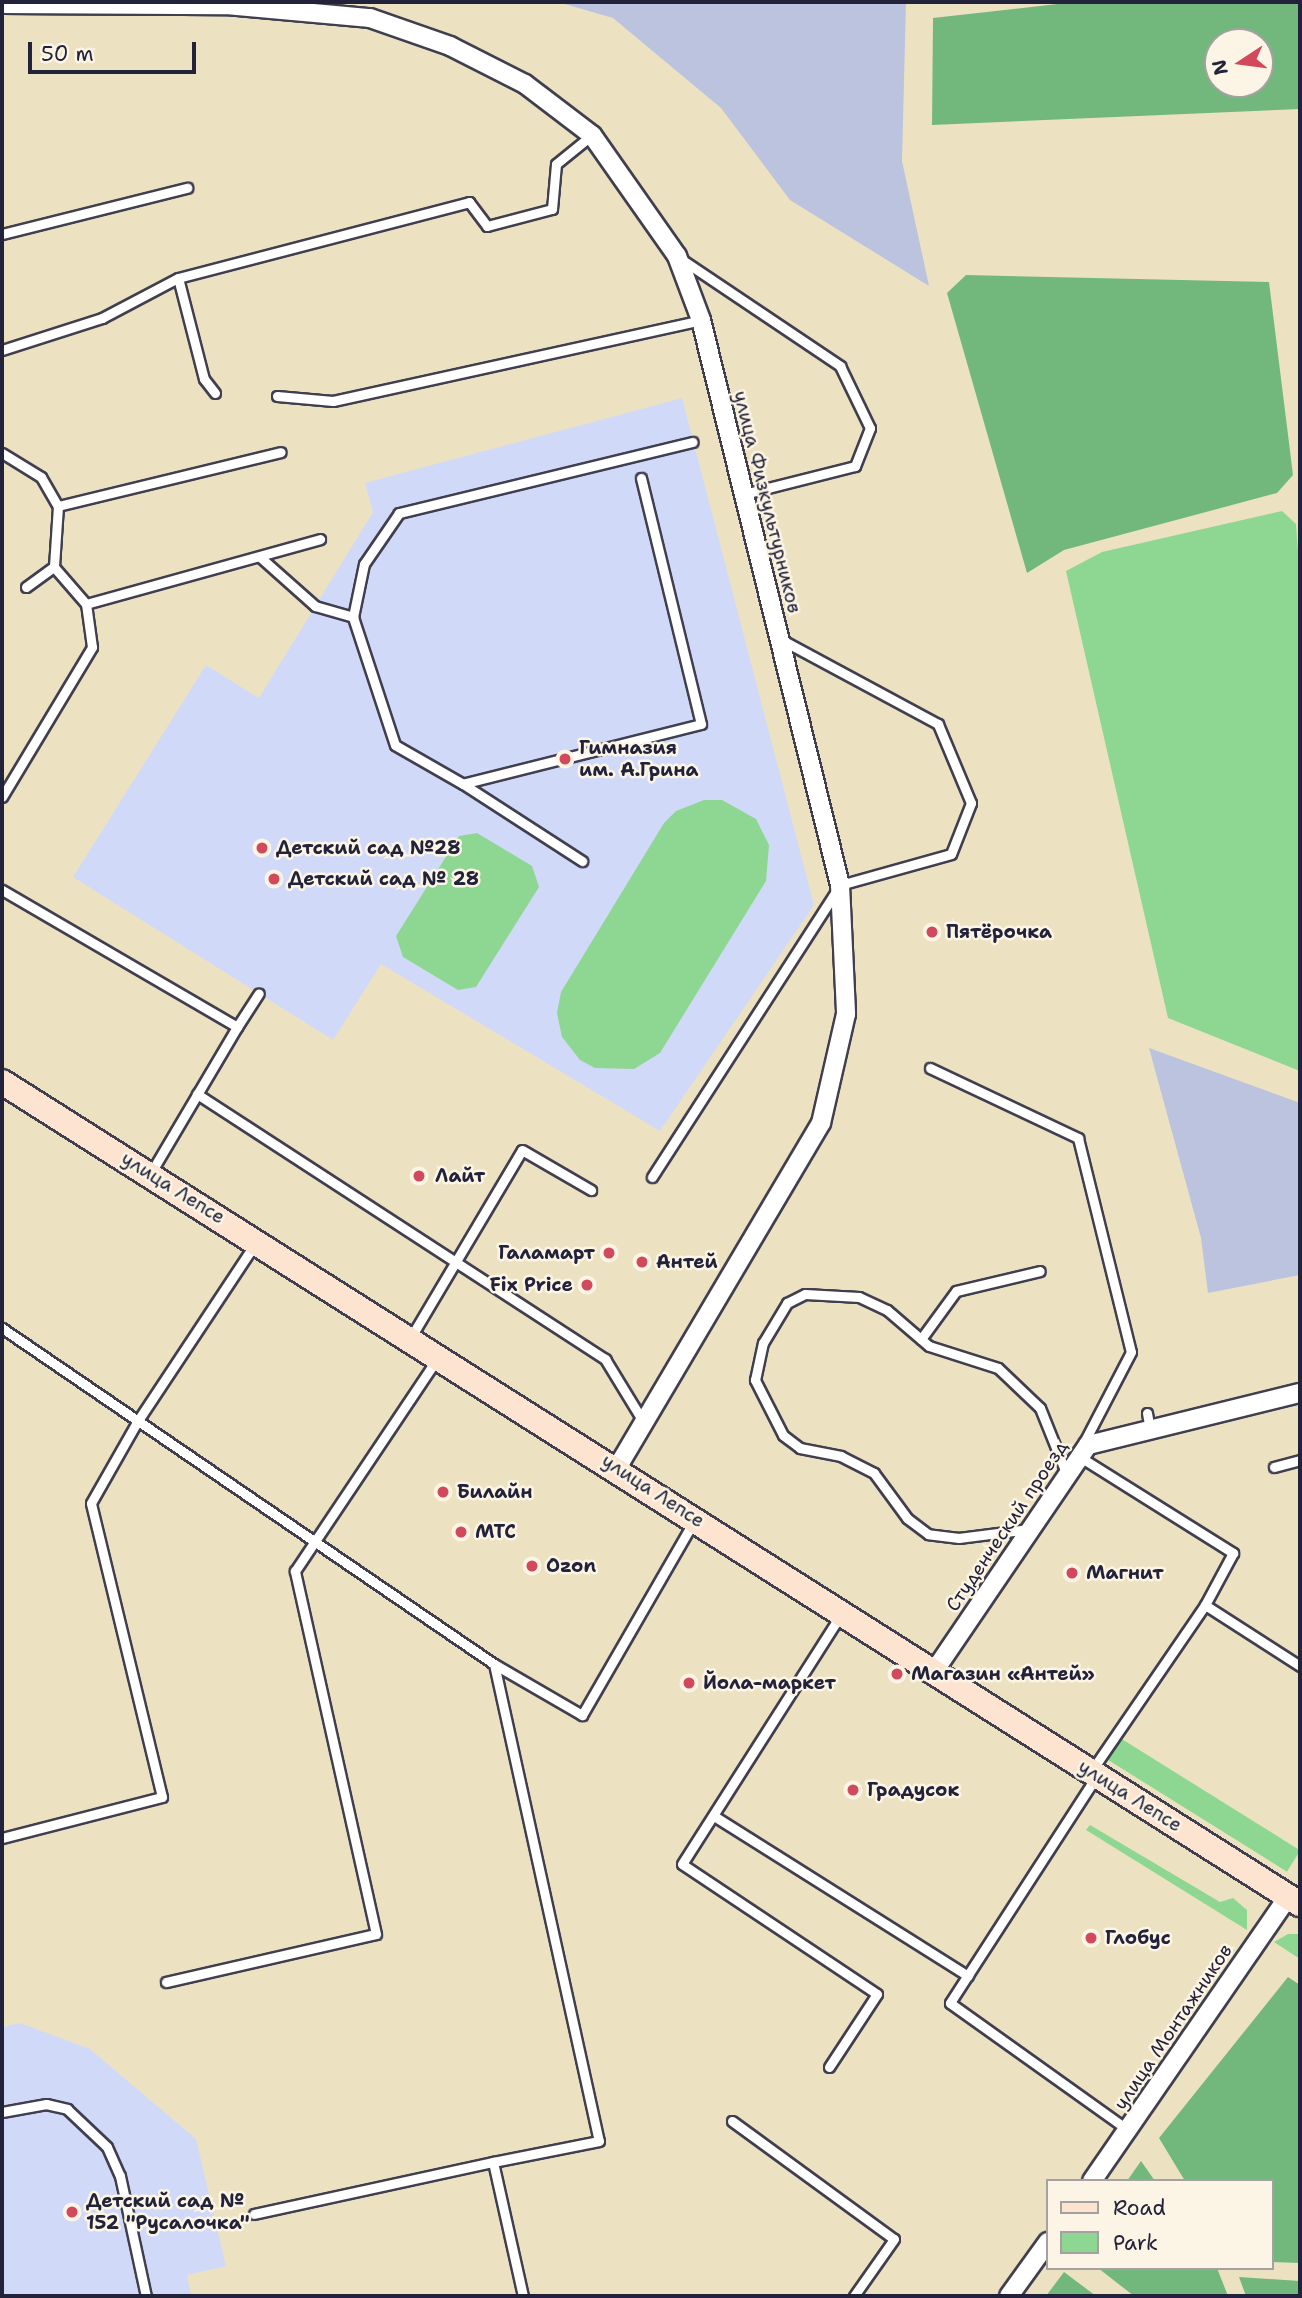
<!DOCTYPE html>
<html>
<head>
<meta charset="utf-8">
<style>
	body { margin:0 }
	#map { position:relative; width:1302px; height:2298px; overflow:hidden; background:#ece2c1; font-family:"Shantell Sans",sans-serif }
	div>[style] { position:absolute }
	.built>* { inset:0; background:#d1d9f9 }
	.industrial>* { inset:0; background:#bbc3de }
	.green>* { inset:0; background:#8ed793; transform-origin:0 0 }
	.forest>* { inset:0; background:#72b87d }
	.roads { filter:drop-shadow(2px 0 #403f4f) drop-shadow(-2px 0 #403f4f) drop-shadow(0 2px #403f4f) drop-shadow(0 -2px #403f4f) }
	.service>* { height:9px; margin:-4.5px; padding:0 4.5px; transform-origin:4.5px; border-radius:4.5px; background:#fff }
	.minor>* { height:18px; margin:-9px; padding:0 9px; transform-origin:9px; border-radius:9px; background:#fff }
	.secondary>* { height:24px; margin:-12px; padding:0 12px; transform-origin:12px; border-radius:12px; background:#fde4d1 }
	.dots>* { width:19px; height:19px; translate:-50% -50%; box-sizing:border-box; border:4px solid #fcf5e5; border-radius:50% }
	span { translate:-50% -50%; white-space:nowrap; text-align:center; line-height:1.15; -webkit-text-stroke:5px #fcf5e5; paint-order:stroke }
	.street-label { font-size:19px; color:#22223b }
	.poi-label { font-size:19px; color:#22223b; font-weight:700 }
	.left { translate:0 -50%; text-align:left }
	.right { translate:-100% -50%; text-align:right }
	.frame { position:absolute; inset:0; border:4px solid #22223b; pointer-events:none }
	.legend { position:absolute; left:1046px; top:2179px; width:228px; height:91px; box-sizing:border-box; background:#fcf5e5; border:2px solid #a5a1a1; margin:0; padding:9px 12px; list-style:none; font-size:21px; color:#22223b }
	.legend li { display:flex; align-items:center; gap:14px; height:35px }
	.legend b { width:35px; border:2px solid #a5a1a1 }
	.north { position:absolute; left:1204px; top:28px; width:70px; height:70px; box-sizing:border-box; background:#fcf5e5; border:2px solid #a5a1a1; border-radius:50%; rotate:257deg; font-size:19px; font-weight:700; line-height:28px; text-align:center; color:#22223b }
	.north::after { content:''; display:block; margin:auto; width:24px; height:32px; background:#d1495b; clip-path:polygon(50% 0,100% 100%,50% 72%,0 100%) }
	.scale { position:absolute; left:28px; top:42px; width:168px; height:32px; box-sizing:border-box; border:4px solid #22223b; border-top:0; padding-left:9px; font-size:21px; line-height:24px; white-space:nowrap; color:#22223b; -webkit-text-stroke:5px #fcf5e5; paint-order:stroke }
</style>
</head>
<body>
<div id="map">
	<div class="built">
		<div style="clip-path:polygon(682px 398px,814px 905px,660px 1131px,381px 964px,333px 1040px,73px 877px,206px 665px,259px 698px,373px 512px,365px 483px)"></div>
		<div style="clip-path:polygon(20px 2023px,90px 2049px,196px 2139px,226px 2266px,187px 2275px,191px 2296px,2px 2296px,2px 2027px)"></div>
	</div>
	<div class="industrial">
		<div style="clip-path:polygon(558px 2px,906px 2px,902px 161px,929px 286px,790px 200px,721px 108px,613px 18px)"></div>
		<div style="clip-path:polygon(1149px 1048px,1300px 1103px,1300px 1275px,1208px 1293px,1201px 1238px)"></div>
	</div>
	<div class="green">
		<div style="clip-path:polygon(1282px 511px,1296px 524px,1300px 579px,1300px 1071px,1168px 1018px,1066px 571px,1102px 552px)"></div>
		<div style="clip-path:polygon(704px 800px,722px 800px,756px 819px,769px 845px,766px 881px,660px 1053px,634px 1069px,595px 1068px,580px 1060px,562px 1037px,557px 1013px,561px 992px,664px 823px,676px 811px)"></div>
		<div style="clip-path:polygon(477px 833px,532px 866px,539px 887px,476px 987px,458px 990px,403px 957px,396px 936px,459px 836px)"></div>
		<div style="left:1117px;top:1736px;width:216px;height:25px;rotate:32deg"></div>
		<div style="clip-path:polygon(1090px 1825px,1220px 1902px,1233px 1898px,1247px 1910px,1247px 1930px,1086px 1830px)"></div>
		<div style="clip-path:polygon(1288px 1934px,1300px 1934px,1300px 1959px,1274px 1942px)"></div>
	</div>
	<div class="forest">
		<div style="clip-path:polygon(evenodd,1075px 2px,1300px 2px,1300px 109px,932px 125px,933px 18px,1075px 2px,1218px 42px,1260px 42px,1260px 84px,1218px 84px,1218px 42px)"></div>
		<div style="clip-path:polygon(966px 275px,1269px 282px,1293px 475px,1277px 493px,1064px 550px,1027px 573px,947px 293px)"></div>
		<div style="clip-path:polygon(1288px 1977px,1300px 1985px,1300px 2263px,1272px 2262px,1272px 2181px,1185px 2181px,1159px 2138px)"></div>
		<div style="clip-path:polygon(1141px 2161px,1155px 2181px,1127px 2181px)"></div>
		<div style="clip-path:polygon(1098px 2268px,1217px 2268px,1228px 2296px,1134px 2296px)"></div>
		<div style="clip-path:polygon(1064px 2272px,1096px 2296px,1097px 2296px,1046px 2296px)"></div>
		<div style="clip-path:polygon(1239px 2277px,1300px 2281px,1300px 2296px,1246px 2296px)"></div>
	</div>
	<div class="roads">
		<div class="service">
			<div style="left:2px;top:234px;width:191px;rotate:-14deg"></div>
			<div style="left:681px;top:259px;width:192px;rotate:33.9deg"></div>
			<div style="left:840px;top:366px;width:69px;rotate:64.2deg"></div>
			<div style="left:870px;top:428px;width:41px;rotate:111.5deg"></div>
			<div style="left:855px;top:466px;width:114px;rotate:165.8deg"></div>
			<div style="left:2px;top:350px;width:105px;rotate:-17.7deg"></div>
			<div style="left:102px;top:318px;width:86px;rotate:-27.8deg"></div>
			<div style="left:215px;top:393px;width:18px;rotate:-128deg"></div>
			<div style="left:204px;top:379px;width:104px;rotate:-104.4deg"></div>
			<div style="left:178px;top:278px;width:301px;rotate:-14.6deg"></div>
			<div style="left:469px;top:202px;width:30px;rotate:53deg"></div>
			<div style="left:487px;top:226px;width:67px;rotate:-14.7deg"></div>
			<div style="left:552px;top:209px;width:45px;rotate:-84.9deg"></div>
			<div style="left:556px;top:164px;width:46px;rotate:-38.9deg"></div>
			<div style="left:277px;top:396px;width:56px;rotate:5.1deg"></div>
			<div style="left:333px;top:401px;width:377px;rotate:-12.4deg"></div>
			<div style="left:2px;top:453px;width:46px;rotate:31.6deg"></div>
			<div style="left:41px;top:477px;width:34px;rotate:60deg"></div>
			<div style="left:58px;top:506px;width:229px;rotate:-13.6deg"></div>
			<div style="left:641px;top:478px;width:253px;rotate:76.3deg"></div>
			<div style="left:701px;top:724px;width:245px;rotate:165.9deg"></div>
			<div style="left:463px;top:784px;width:78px;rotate:-150.2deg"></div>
			<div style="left:395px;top:745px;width:135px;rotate:-108.2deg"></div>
			<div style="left:353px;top:617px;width:54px;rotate:-78.3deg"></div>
			<div style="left:364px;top:564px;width:62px;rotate:-55.5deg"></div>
			<div style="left:399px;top:513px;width:302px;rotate:-13.6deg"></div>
			<div style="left:58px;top:506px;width:61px;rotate:93.8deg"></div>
			<div style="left:54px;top:567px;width:49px;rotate:49.1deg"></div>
			<div style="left:260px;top:557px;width:74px;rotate:41.7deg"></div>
			<div style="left:315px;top:606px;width:40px;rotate:16deg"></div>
			<div style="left:26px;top:587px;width:34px;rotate:-36deg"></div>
			<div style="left:463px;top:784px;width:142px;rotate:32.9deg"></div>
			<div style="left:2px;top:797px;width:175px;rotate:-59deg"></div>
			<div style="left:92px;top:647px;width:43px;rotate:-97.9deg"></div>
			<div style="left:86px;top:604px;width:243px;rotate:-15.5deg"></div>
			<div style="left:2px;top:890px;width:272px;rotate:30.2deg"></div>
			<div style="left:237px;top:1027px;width:171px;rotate:120.6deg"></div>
			<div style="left:237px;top:1027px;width:40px;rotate:-57.1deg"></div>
			<div style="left:930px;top:1068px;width:164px;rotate:25.3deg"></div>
			<div style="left:1078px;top:1138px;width:220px;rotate:76.1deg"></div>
			<div style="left:1131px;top:1352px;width:106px;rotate:117.5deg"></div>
			<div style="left:197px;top:1094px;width:487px;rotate:33deg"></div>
			<div style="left:605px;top:1359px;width:75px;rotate:58.6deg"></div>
			<div style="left:652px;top:1177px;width:347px;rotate:-57.2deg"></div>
			<div style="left:840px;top:885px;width:115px;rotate:-15.6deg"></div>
			<div style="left:951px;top:854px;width:55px;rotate:-68.6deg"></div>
			<div style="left:971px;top:803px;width:86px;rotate:-112.7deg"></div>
			<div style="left:938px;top:724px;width:179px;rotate:-151.7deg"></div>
			<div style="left:2px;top:1328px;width:596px;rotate:34.33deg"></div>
			<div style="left:494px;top:1664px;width:488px;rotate:77.6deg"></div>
			<div style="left:599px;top:2141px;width:108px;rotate:168.8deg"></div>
			<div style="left:411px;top:1337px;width:217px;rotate:-59.3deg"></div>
			<div style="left:522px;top:1150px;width:80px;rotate:30.1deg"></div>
			<div style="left:921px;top:1339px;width:59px;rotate:-53.9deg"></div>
			<div style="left:956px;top:1291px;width:86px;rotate:-13.4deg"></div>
			<div style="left:1147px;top:1413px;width:17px;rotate:80deg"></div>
			<div style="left:1080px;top:1457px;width:181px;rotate:32.1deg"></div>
			<div style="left:1233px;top:1553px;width:59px;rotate:118.3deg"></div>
			<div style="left:1205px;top:1605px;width:200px;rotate:124.4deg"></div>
			<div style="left:1274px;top:1467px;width:27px;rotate:-15deg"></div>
			<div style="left:1029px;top:1529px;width:71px;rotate:172.7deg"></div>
			<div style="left:959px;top:1538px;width:31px;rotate:-173deg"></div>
			<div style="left:928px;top:1534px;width:26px;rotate:-143deg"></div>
			<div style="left:907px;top:1518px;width:56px;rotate:-126.3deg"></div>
			<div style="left:874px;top:1473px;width:37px;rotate:-153deg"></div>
			<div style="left:841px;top:1456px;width:42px;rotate:-169deg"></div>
			<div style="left:800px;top:1448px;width:21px;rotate:-143deg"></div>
			<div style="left:783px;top:1435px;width:62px;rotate:-117deg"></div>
			<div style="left:755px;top:1380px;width:38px;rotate:-78deg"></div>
			<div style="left:763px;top:1343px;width:47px;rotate:-59deg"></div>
			<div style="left:787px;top:1303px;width:20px;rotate:-27deg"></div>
			<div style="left:805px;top:1294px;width:54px;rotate:3.2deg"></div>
			<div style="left:859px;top:1297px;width:31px;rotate:25deg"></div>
			<div style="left:887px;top:1310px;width:55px;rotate:40.6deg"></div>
			<div style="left:929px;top:1346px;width:72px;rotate:17.7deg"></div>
			<div style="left:998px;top:1368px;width:58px;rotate:43.6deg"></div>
			<div style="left:1040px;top:1408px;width:72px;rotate:68.1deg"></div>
			<div style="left:1205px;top:1605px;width:113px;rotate:32.7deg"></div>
			<div style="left:494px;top:1664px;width:102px;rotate:30.1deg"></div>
			<div style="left:582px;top:1715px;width:222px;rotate:-60deg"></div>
			<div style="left:1096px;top:1777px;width:269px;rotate:122.9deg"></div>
			<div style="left:950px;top:2003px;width:219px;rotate:35.5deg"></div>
			<div style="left:714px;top:1816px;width:300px;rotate:32.2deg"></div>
			<div style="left:2px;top:1838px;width:165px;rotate:-14.4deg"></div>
			<div style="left:162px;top:1797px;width:302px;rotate:-103.6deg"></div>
			<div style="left:91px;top:1503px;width:93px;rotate:-60.4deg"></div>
			<div style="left:137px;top:1422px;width:212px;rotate:-56.5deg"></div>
			<div style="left:166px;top:1982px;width:215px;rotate:-12.9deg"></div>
			<div style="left:376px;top:1934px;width:372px;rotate:-102.6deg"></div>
			<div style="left:295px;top:1571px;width:254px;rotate:-56.2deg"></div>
			<div style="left:829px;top:2067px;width:87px;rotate:-56.7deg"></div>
			<div style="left:877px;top:1994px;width:234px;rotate:-146.3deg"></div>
			<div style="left:682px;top:1864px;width:296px;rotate:-57.5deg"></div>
			<div style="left:2px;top:2112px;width:45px;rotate:-10.3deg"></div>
			<div style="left:46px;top:2104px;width:22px;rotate:13deg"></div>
			<div style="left:67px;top:2109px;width:55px;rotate:43.5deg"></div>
			<div style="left:107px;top:2147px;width:32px;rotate:66deg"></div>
			<div style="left:120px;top:2176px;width:123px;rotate:77.8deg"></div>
			<div style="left:732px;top:2121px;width:200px;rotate:36.1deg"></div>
			<div style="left:894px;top:2239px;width:70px;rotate:125.1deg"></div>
			<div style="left:254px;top:2214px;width:245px;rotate:-12.3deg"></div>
			<div style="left:493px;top:2162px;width:137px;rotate:77.4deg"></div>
		</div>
		<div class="minor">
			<div style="left:2px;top:4px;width:224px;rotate:0.3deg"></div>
			<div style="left:226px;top:5px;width:145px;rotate:5.2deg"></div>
			<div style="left:370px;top:18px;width:85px;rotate:19.3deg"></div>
			<div style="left:450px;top:46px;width:84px;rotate:26.9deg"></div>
			<div style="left:525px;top:84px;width:84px;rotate:37.3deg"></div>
			<div style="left:592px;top:135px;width:148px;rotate:54.9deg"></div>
			<div style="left:677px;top:256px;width:68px;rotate:69.4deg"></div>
			<div style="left:701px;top:320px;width:582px;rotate:76.18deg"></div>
			<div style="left:840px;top:885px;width:129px;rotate:87.3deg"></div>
			<div style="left:846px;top:1014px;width:112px;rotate:102.9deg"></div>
			<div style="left:821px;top:1123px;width:401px;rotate:120.6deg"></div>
			<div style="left:933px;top:1673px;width:276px;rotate:-55.8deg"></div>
			<div style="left:1088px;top:1445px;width:218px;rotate:-13.8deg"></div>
			<div style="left:1092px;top:2181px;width:345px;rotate:-55.4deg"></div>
			<div style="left:1009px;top:2296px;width:67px;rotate:-54.2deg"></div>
		</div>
		<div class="secondary">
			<div style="left:2px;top:1082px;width:1536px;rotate:32.35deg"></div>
		</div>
	</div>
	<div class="dots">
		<div style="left:565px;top:759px;background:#d1495b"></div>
		<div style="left:262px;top:848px;background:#d1495b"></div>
		<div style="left:274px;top:879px;background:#d1495b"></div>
		<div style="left:932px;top:932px;background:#d1495b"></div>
		<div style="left:419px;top:1176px;background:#d1495b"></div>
		<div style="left:609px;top:1253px;background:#d1495b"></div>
		<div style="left:642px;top:1262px;background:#d1495b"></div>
		<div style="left:587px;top:1285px;background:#d1495b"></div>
		<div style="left:443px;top:1492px;background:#d1495b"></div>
		<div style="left:461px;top:1532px;background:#d1495b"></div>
		<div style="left:532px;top:1566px;background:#d1495b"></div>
		<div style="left:1072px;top:1573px;background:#d1495b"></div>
		<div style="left:897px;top:1674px;background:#d1495b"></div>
		<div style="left:689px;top:1683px;background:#d1495b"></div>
		<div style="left:853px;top:1790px;background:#d1495b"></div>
		<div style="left:1091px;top:1938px;background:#d1495b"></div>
		<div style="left:72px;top:2212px;background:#d1495b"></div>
	</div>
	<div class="street-label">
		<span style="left:767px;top:502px;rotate:76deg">улица Физкультурников</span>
		<span style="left:173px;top:1188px;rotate:32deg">улица Лепсе</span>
		<span style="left:653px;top:1491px;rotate:33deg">улица Лепсе</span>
		<span style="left:1007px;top:1526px;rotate:-56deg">Студенческий проезд</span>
		<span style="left:1130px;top:1796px;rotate:32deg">улица Лепсе</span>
		<span style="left:1173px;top:2027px;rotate:-56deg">улица Монтажников</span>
	</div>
	<div class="poi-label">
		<span class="left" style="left:579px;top:759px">Гимназия<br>им. А.Грина</span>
		<span class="left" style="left:276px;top:848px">Детский сад №28</span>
		<span class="left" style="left:288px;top:879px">Детский сад № 28</span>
		<span class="left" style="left:946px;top:932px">Пятёрочка</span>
		<span class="left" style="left:435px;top:1176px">Лайт</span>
		<span class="right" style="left:595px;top:1253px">Галамарт</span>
		<span class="left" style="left:656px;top:1262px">Антей</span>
		<span class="right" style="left:573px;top:1285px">Fix Price</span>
		<span class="left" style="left:457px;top:1492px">Билайн</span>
		<span class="left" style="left:475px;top:1532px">МТС</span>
		<span class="left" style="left:546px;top:1566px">Ozon</span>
		<span class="left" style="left:1086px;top:1573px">Магнит</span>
		<span class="left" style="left:911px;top:1674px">Магазин «Антей»</span>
		<span class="left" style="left:703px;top:1683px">Йола-маркет</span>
		<span class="left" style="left:867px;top:1790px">Градусок</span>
		<span class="left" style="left:1105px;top:1938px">Глобус</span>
		<span class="left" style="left:86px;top:2212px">Детский сад №<br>152 "Русалочка"</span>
	</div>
	<div class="frame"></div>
	<ul class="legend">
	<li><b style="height:9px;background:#fde4d1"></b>Road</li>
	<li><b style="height:19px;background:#8ed793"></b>Park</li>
	</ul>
	<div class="north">N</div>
	<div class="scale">50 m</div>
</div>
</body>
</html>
